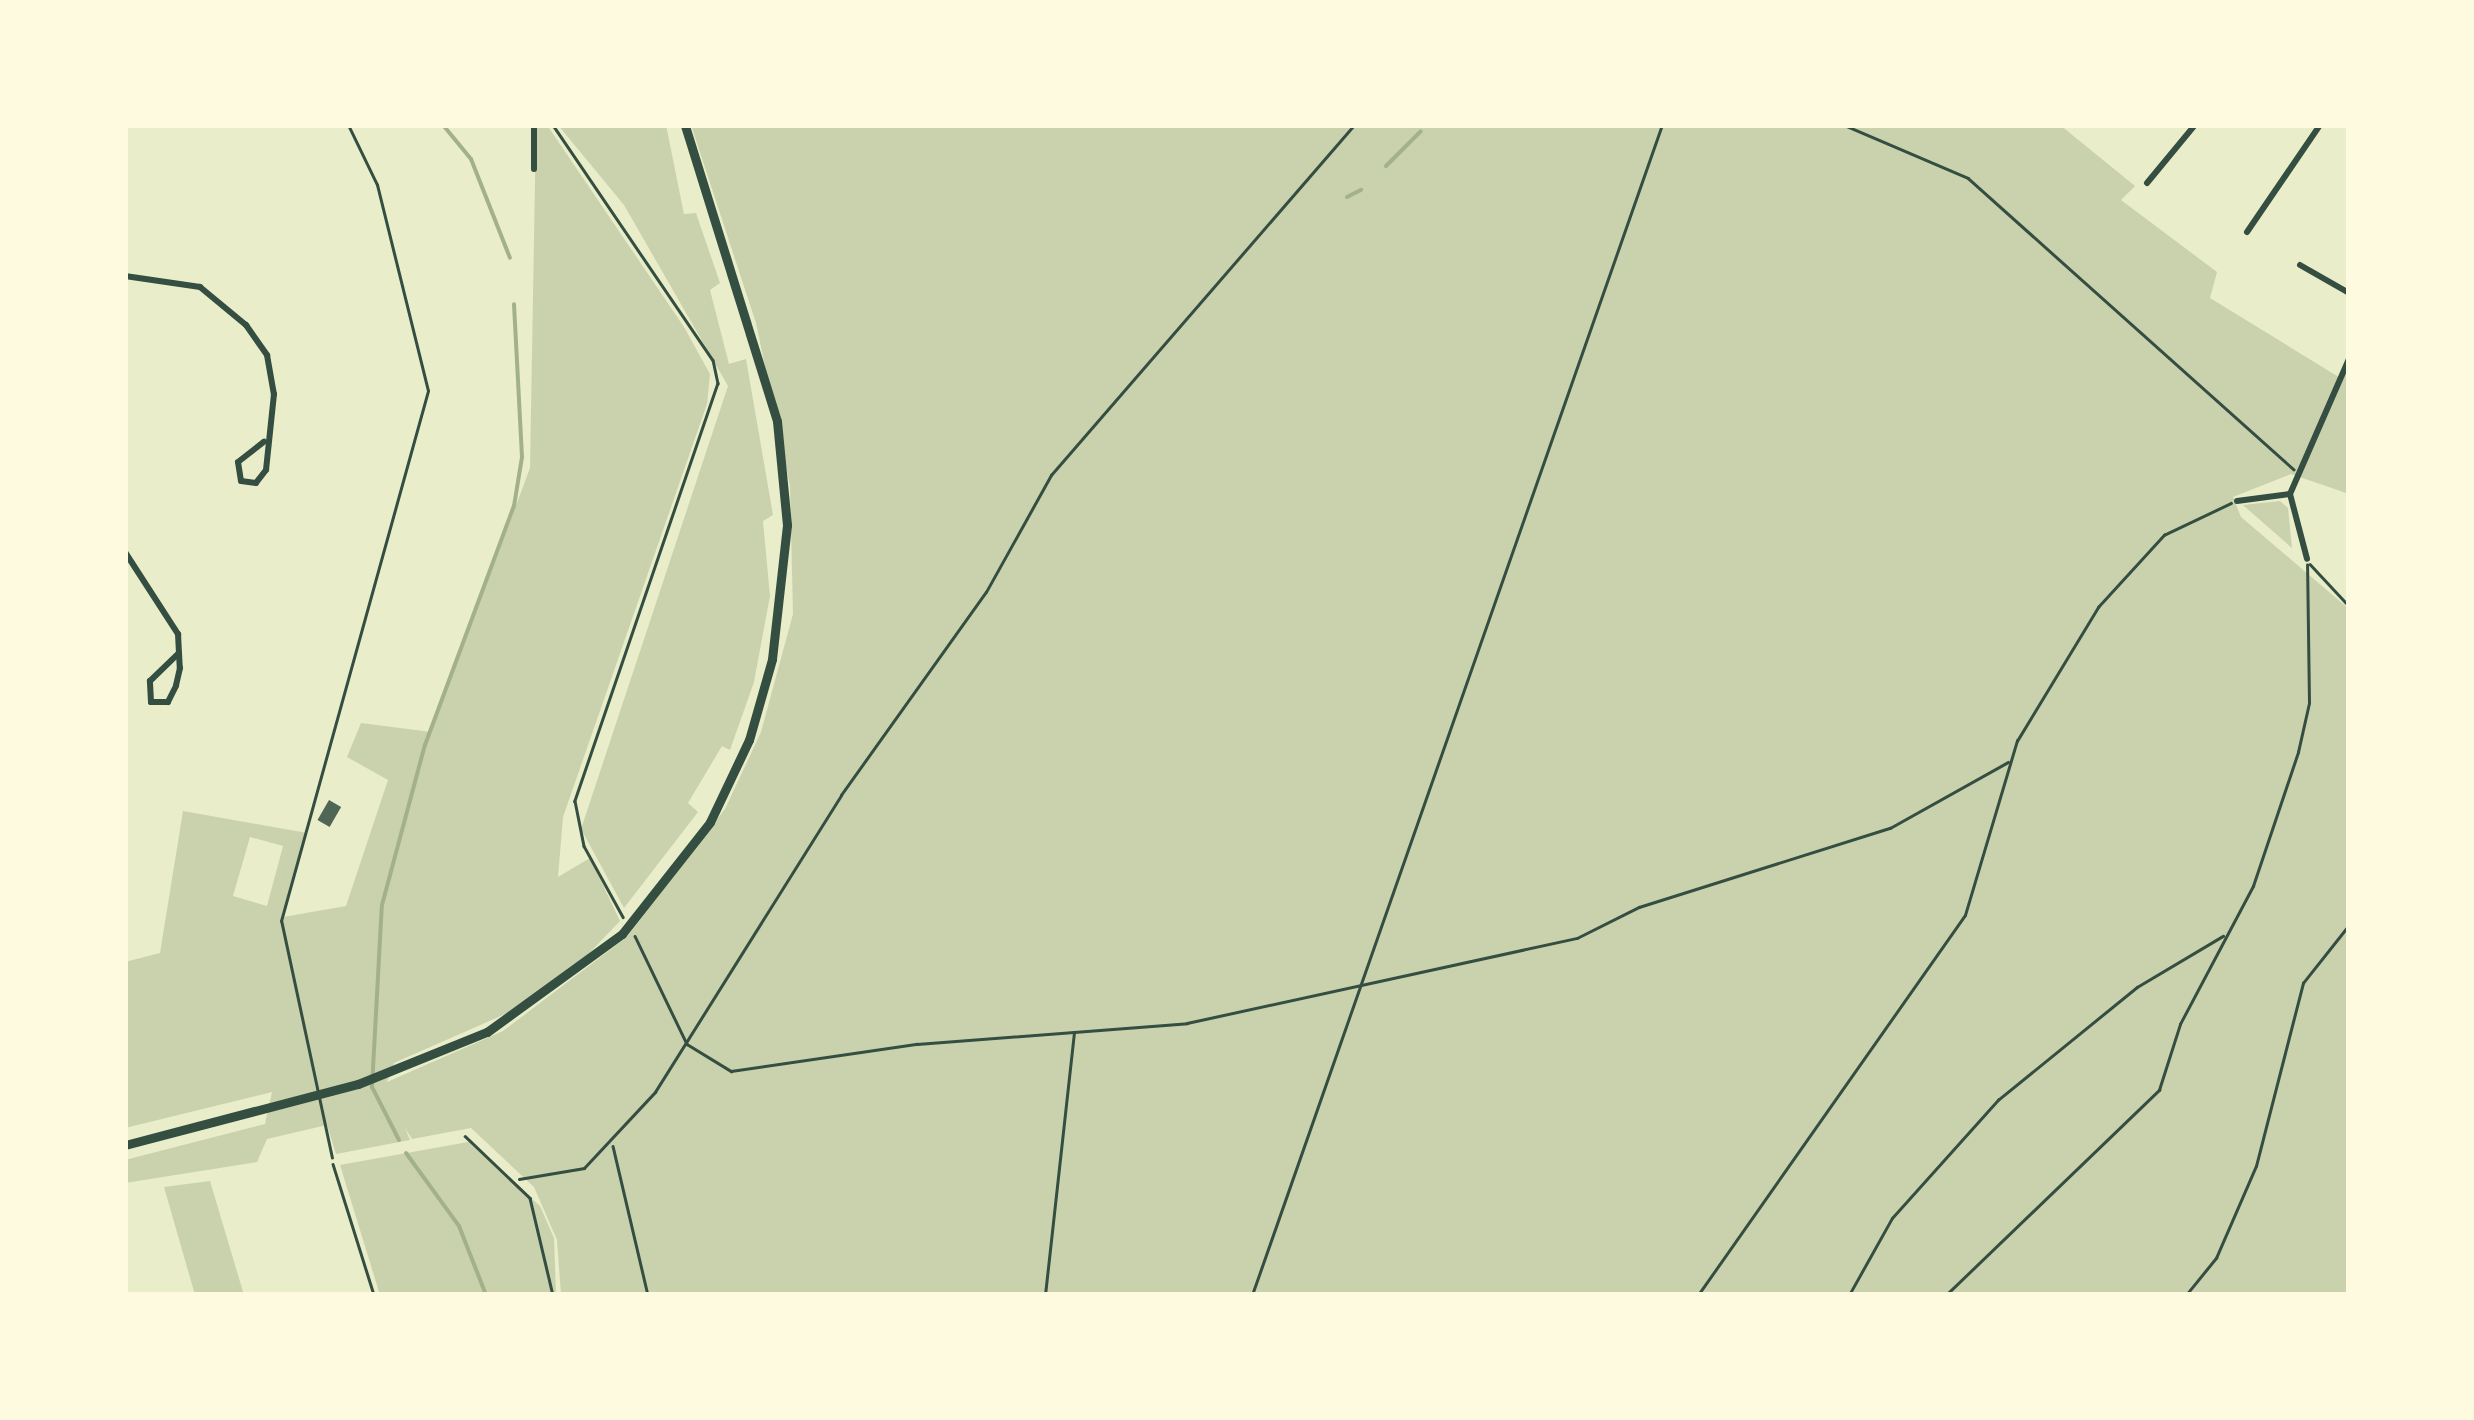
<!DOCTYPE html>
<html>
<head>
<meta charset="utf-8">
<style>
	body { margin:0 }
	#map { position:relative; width:2474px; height:1420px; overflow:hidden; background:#e9edc9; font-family:"Noto Serif",serif }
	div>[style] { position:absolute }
	.green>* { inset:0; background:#cad2ad }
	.stream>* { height:4px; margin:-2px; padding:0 2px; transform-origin:2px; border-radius:2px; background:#a3b18a }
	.building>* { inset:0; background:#4f6655; transform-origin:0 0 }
	.path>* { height:2.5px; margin:-1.25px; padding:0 1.25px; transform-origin:1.25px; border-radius:1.25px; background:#344e41 }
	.service>* { height:2.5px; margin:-1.25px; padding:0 1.25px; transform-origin:1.25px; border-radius:1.25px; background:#344e41 }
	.minor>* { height:6px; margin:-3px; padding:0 3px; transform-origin:3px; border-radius:3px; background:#344e41 }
	.primary>* { height:9px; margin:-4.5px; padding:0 4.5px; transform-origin:4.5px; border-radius:4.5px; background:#344e41 }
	span { translate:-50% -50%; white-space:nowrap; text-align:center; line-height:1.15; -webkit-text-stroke:8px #fefae0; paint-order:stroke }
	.frame { position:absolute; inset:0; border:128px solid #fefae0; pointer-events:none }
</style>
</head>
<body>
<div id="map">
	<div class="green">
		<div style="clip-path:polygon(evenodd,536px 125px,547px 125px,684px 327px,710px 374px,707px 404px,563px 817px,558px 877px,590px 858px,620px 921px,574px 969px,503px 1015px,394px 1063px,387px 1082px,503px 1031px,627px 937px,725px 809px,761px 732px,793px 614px,790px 486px,756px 323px,691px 125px,2060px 125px,2135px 186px,2121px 200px,2217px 272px,2210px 298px,2342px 379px,2349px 367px,2349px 494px,2291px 474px,2233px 497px,2241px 517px,2349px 609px,2349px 1295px,561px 1295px,557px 1240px,534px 1187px,471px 1128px,412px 1139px,405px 1128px,410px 1140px,336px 1154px,327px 1125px,267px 1139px,257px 1162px,125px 1183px,125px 1160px,265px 1124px,272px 1092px,125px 1128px,125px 962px,160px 953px,183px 811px,307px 833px,283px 917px,346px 906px,388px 780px,347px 757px,361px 723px,431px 732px,530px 468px,536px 125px,250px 837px,283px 846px,267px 906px,233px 896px,250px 837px)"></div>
		<div style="clip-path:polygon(558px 125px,666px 125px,684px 214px,696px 213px,720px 283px,710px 290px,729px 364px,746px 359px,773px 515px,763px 521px,770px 596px,754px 682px,730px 750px,722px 746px,688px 803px,698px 812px,624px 908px,581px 829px,728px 386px,624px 205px)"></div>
		<div style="clip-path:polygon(2280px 501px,2288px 508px,2292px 548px,2243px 505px)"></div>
		<div style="clip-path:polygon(468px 1142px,540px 1206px,554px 1238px,556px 1295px,380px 1295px,340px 1165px)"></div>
		<div style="clip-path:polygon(210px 1181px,244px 1295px,195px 1295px,164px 1187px)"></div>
	</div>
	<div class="stream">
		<div style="left:443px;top:125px;width:44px;rotate:50.5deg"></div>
		<div style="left:471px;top:159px;width:106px;rotate:68.5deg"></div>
		<div style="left:1386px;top:166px;width:49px;rotate:-45deg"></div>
		<div style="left:1347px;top:197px;width:16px;rotate:-27deg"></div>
		<div style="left:399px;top:1140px;width:59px;rotate:-117deg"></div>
		<div style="left:372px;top:1087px;width:182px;rotate:-86.9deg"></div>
		<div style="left:382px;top:905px;width:166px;rotate:-75deg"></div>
		<div style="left:425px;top:745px;width:255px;rotate:-69.6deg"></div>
		<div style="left:514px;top:506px;width:50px;rotate:-80.7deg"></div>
		<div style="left:522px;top:457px;width:153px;rotate:-93deg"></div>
		<div style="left:406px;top:1153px;width:90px;rotate:54deg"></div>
		<div style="left:459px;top:1226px;width:74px;rotate:68.6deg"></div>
	</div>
	<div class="building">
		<div style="left:329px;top:800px;width:14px;height:23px;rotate:30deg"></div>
	</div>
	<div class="path">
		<div style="left:553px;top:125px;width:284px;rotate:55.8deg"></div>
		<div style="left:713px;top:360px;width:24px;rotate:78deg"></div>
		<div style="left:718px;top:383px;width:442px;rotate:108.9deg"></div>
		<div style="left:575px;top:801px;width:46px;rotate:78.7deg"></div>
		<div style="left:584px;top:846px;width:81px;rotate:61.2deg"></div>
		<div style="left:1844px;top:125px;width:135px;rotate:23.1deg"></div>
		<div style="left:1968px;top:178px;width:437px;rotate:41.8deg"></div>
		<div style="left:2310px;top:564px;width:57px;rotate:47.1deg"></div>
		<div style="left:635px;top:936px;width:120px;rotate:64.3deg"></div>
		<div style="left:687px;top:1044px;width:52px;rotate:31.5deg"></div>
		<div style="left:731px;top:1071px;width:188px;rotate:-8.3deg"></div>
		<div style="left:917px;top:1044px;width:271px;rotate:-4.4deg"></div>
		<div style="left:1187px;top:1023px;width:399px;rotate:-12.3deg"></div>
		<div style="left:1577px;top:938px;width:69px;rotate:-26.6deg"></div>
		<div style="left:1639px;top:907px;width:263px;rotate:-17.5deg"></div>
		<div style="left:1890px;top:828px;width:135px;rotate:-29.2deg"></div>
		<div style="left:613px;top:1146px;width:153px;rotate:76.8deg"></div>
		<div style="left:333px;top:1164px;width:137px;rotate:72.6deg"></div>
		<div style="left:519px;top:1179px;width:66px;rotate:-9.6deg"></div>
		<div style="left:584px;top:1168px;width:104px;rotate:-46.9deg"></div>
		<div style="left:655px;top:1092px;width:350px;rotate:-57.9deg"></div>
		<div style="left:841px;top:795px;width:249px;rotate:-54.5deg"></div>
		<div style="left:986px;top:592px;width:134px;rotate:-60.9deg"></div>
		<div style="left:1051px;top:475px;width:463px;rotate:-49.1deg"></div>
		<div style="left:1045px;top:1295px;width:264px;rotate:-83.7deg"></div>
		<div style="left:1252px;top:1295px;width:1240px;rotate:-70.69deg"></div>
		<div style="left:1698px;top:1295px;width:464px;rotate:-54.9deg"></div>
		<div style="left:1965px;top:915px;width:182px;rotate:-73.4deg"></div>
		<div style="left:2017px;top:741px;width:157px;rotate:-58.8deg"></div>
		<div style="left:2098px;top:607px;width:98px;rotate:-47.5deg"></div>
		<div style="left:2164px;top:535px;width:74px;rotate:-25.5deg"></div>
		<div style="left:1849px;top:1295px;width:88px;rotate:-60.8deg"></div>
		<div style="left:1892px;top:1218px;width:159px;rotate:-48.1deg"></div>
		<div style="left:1998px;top:1100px;width:179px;rotate:-39.1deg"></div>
		<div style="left:2137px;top:987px;width:100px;rotate:-30.7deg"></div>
		<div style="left:1946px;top:1295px;width:296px;rotate:-43.9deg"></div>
		<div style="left:2159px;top:1090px;width:69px;rotate:-72.3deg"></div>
		<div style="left:2180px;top:1024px;width:156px;rotate:-62.1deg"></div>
		<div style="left:2253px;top:886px;width:141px;rotate:-71.4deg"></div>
		<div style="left:2298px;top:752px;width:50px;rotate:-77.3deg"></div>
		<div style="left:2309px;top:703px;width:138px;rotate:-90.8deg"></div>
		<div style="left:2186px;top:1295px;width:48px;rotate:-51deg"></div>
		<div style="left:2216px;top:1258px;width:100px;rotate:-66.5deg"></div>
		<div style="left:2256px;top:1166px;width:189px;rotate:-75.6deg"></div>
		<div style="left:2303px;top:983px;width:74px;rotate:-51.6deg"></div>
	</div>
	<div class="service">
		<div style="left:465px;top:1136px;width:90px;rotate:43.6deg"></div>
		<div style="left:530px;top:1198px;width:100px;rotate:76.7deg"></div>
		<div style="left:332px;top:1158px;width:242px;rotate:-102.1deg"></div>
		<div style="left:281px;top:921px;width:550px;rotate:-74.5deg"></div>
		<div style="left:428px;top:391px;width:212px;rotate:-103.9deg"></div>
		<div style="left:377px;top:185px;width:67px;rotate:-115.8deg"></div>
	</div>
	<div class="minor">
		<div style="left:534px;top:125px;width:44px;rotate:90deg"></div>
		<div style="left:2147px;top:183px;width:75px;rotate:-50.4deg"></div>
		<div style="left:2247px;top:232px;width:130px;rotate:-55.7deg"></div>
		<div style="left:2300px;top:265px;width:56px;rotate:29.7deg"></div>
		<div style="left:125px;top:276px;width:76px;rotate:8.3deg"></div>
		<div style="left:200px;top:287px;width:60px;rotate:39.6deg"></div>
		<div style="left:246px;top:325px;width:37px;rotate:55deg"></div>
		<div style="left:267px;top:355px;width:40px;rotate:80deg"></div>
		<div style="left:274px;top:394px;width:76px;rotate:96deg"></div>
		<div style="left:266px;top:470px;width:16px;rotate:128deg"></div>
		<div style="left:256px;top:483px;width:15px;rotate:-172deg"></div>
		<div style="left:241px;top:481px;width:19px;rotate:-99deg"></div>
		<div style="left:238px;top:462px;width:33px;rotate:-38deg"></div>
		<div style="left:2290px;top:494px;width:147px;rotate:-66.4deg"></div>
		<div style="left:2290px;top:494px;width:67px;rotate:75.3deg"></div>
		<div style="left:2237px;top:501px;width:53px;rotate:-7.5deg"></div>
		<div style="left:125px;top:552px;width:98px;rotate:57.1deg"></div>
		<div style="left:178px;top:634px;width:34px;rotate:87deg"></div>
		<div style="left:180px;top:668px;width:18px;rotate:103deg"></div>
		<div style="left:176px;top:686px;width:18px;rotate:117deg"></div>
		<div style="left:168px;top:702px;width:17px;rotate:180deg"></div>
		<div style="left:151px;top:702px;width:21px;rotate:-93deg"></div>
		<div style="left:150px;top:681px;width:40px;rotate:-44deg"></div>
	</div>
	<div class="primary">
		<div style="left:125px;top:1145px;width:241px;rotate:-14.7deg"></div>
		<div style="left:358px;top:1084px;width:139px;rotate:-22deg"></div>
		<div style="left:487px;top:1032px;width:167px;rotate:-36deg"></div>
		<div style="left:622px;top:934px;width:142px;rotate:-51.8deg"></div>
		<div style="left:710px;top:822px;width:91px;rotate:-64.6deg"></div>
		<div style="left:749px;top:740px;width:84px;rotate:-74.1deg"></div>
		<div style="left:772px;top:659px;width:135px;rotate:-83.6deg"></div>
		<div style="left:787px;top:525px;width:104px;rotate:-95.5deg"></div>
		<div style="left:777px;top:421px;width:310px;rotate:-107.3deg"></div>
	</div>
	<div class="frame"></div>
</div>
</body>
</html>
